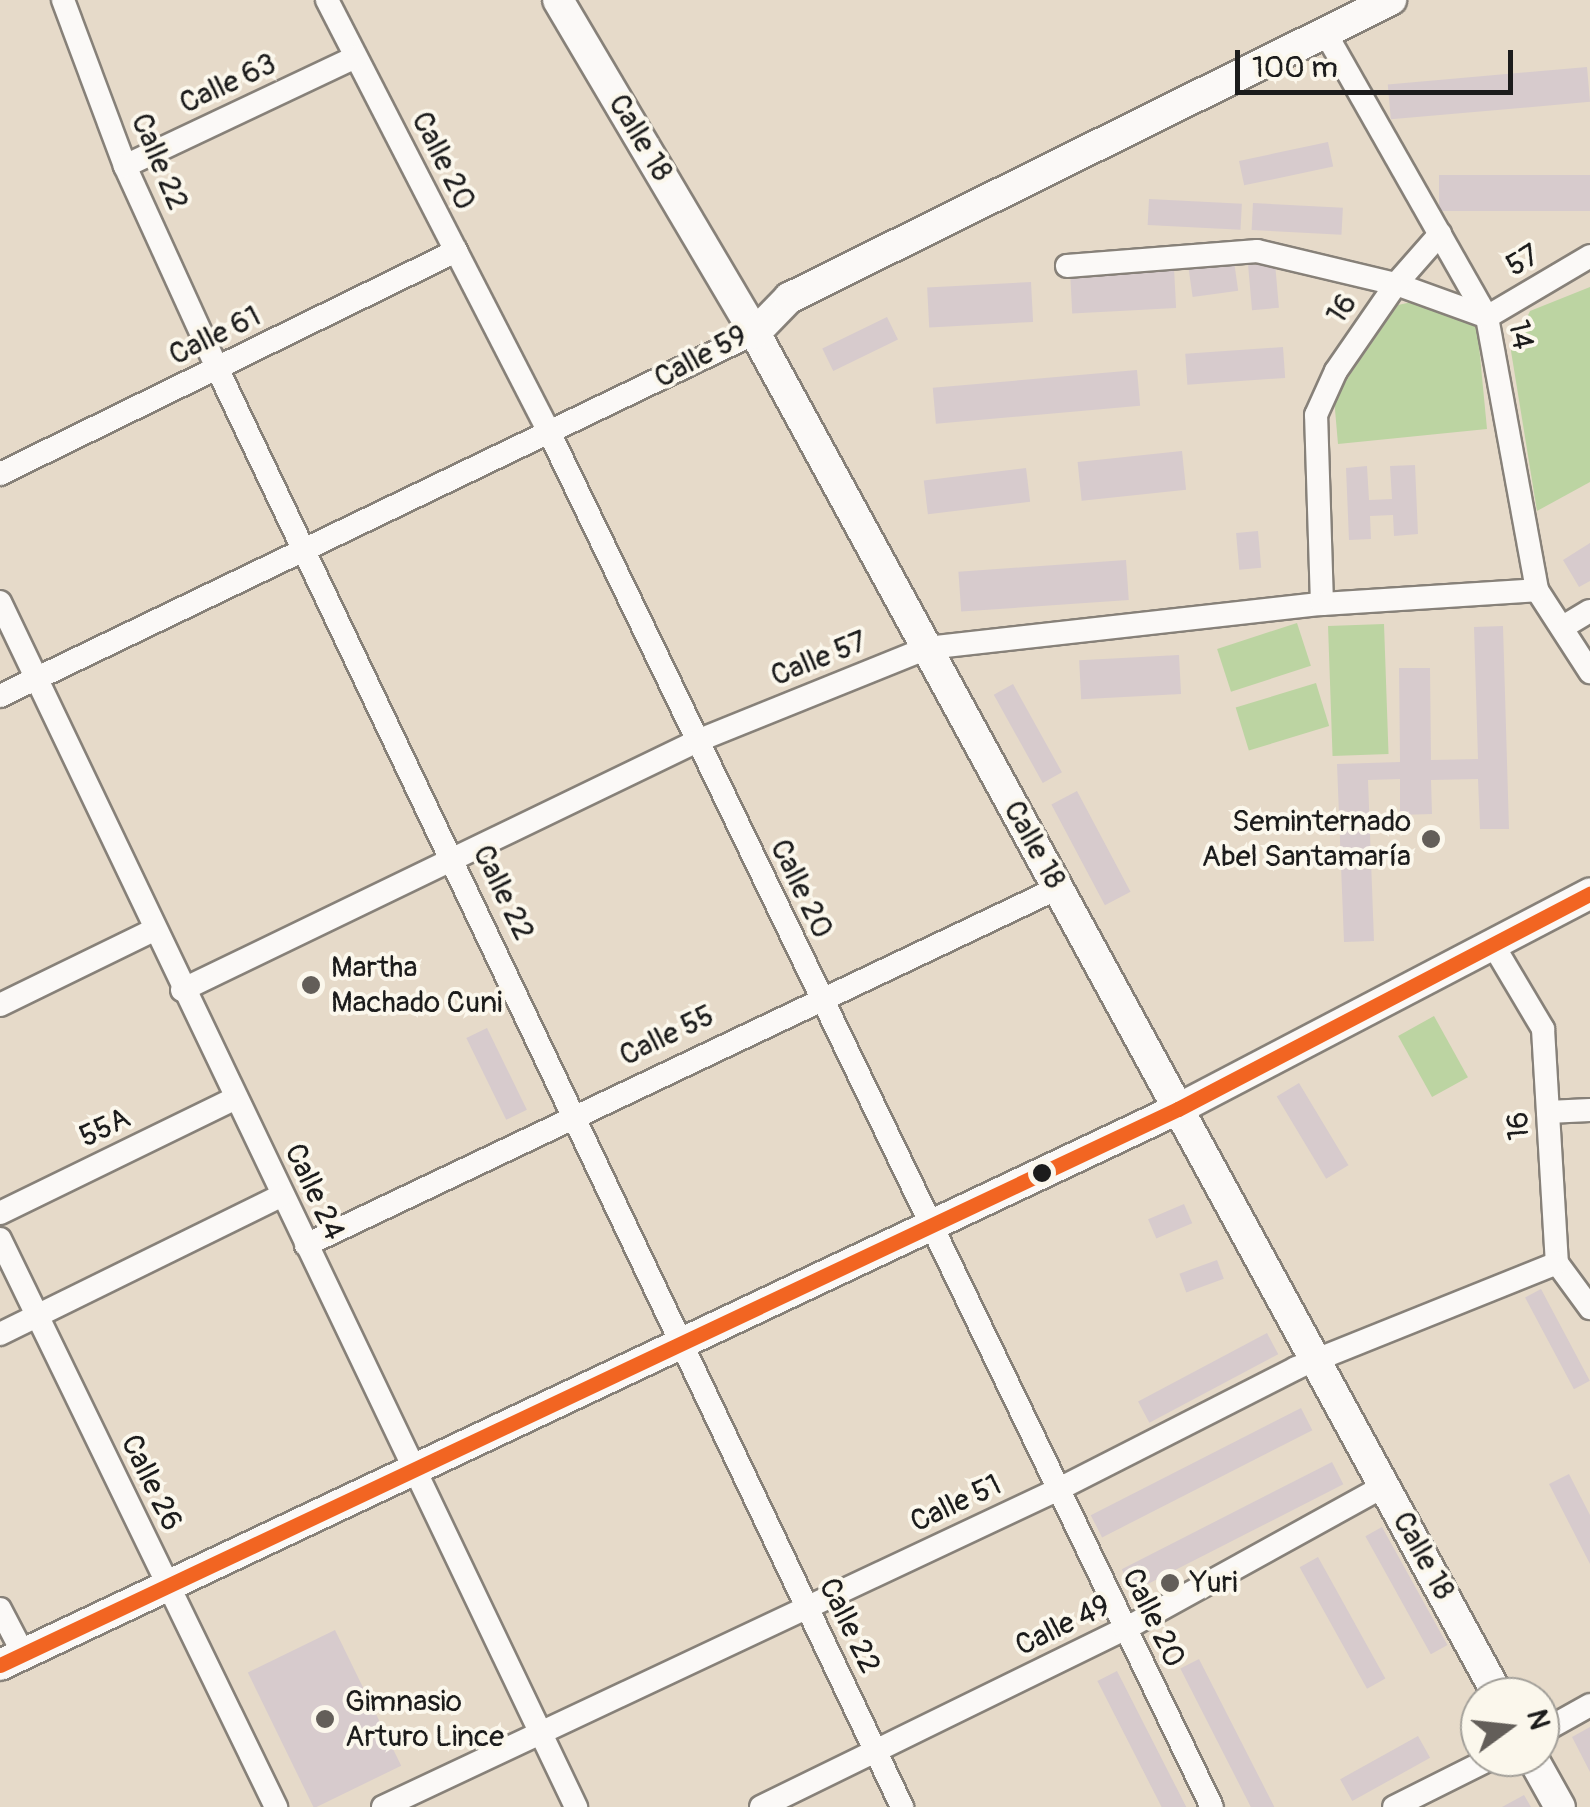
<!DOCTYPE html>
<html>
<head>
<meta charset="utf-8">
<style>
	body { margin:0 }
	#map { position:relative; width:1590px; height:1807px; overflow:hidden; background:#e6dac9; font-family:Pangolin,sans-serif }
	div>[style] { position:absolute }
	.green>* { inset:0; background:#bcd4a2; transform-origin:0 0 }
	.building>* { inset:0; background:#d7cbcd; transform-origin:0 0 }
	.roads { filter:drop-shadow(2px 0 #878179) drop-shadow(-2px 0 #878179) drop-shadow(0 2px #878179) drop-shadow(0 -2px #878179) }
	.street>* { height:22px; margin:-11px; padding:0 11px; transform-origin:11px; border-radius:11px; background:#fbf9f7 }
	.secondary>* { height:30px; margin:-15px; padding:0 15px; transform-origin:15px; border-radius:15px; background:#fbf9f7 }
	.bus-1>* { height:15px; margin:-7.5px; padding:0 7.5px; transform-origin:7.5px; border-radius:7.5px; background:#f26522 }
	.dots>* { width:28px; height:28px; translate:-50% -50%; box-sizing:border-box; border:5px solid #fbf7ec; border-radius:50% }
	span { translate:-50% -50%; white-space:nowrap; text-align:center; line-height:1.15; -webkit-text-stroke:8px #fbf7ec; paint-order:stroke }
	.street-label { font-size:30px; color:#1c1c1c }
	.poi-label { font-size:30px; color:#1c1c1c }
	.right { translate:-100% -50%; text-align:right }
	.left { translate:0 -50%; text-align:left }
	.north { position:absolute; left:1460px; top:1677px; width:100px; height:100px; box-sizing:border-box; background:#fbf7ec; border:2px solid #a29f99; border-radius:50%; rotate:75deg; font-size:28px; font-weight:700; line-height:40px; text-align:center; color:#1c1c1c }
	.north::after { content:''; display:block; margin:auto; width:35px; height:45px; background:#635e59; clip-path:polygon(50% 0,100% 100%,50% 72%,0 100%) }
	.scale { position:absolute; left:1235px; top:50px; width:278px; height:45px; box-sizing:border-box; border:5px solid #1c1c1c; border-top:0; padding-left:12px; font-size:30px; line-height:35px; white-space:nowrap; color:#1c1c1c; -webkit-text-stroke:8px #fbf7ec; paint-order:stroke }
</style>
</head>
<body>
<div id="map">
	<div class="green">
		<div style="clip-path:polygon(1590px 287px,1590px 482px,1537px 511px,1511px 351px,1530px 311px)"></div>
		<div style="clip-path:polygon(1421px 300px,1477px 325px,1487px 429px,1338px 444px,1334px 398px,1398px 305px)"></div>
		<div style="left:1297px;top:623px;width:45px;height:84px;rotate:72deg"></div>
		<div style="left:1384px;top:624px;width:130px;height:56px;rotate:88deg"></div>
		<div style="left:1316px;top:683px;width:45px;height:84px;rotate:73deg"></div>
		<div style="left:1434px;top:1016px;width:70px;height:41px;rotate:61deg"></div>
	</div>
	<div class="building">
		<div style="left:1587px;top:67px;width:35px;height:200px;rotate:85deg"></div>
		<div style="left:1328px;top:142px;width:25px;height:91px;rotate:78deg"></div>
		<div style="left:1590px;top:175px;width:36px;height:151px;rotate:90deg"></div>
		<div style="left:1149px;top:199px;width:93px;height:26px;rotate:3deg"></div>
		<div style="left:1253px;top:203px;width:90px;height:27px;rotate:3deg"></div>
		<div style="left:1234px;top:261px;width:30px;height:46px;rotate:82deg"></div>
		<div style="left:1275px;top:263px;width:45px;height:27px;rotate:85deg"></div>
		<div style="left:1174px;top:268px;width:40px;height:104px;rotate:87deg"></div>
		<div style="left:1031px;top:282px;width:40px;height:104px;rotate:87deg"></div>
		<div style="left:887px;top:317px;width:25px;height:72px;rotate:64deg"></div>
		<div style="left:1283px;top:347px;width:31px;height:98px;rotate:86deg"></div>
		<div style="left:1137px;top:370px;width:36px;height:205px;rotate:85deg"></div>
		<div style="left:1182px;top:451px;width:39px;height:105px;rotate:84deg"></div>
		<div style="clip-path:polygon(1415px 465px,1418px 534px,1394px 536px,1393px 515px,1370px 516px,1371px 539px,1349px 540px,1346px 468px,1367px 466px,1369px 500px,1392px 499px,1390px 466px)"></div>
		<div style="left:1026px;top:468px;width:34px;height:103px;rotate:83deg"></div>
		<div style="left:1258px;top:531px;width:37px;height:22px;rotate:85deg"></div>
		<div style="clip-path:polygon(1590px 543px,1590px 581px,1579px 587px,1563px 560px)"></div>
		<div style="left:1126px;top:560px;width:40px;height:168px;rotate:86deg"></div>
		<div style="clip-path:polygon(1503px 626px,1509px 829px,1480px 829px,1478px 779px,1431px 780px,1432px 814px,1400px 815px,1400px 779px,1368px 780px,1374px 941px,1344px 942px,1337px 764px,1400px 762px,1399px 668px,1430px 668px,1431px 760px,1478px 759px,1474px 627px)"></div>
		<div style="left:1179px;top:655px;width:39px;height:100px;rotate:87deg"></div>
		<div style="left:1013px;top:684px;width:101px;height:22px;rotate:61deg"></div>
		<div style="left:1077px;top:791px;width:114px;height:29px;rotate:62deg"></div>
		<div style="left:487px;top:1028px;width:91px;height:23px;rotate:64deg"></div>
		<div style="left:1299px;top:1083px;width:96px;height:26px;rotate:59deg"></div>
		<div style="left:1184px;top:1204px;width:21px;height:39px;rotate:67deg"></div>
		<div style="left:1217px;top:1260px;width:20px;height:40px;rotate:70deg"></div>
		<div style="left:1541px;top:1289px;width:104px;height:18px;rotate:62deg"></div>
		<div style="left:1267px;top:1333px;width:24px;height:146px;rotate:62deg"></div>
		<div style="left:1301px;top:1408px;width:25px;height:236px;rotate:63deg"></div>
		<div style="left:1332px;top:1462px;width:25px;height:236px;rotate:63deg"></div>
		<div style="clip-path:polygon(1569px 1474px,1590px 1515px,1590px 1564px,1549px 1484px)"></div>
		<div style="left:1382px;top:1527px;width:135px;height:19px;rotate:61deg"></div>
		<div style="left:1318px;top:1557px;width:139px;height:21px;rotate:61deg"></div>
		<div style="left:335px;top:1630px;width:151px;height:97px;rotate:64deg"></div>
		<div style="left:1199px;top:1659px;width:166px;height:21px;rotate:63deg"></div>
		<div style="left:1117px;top:1671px;width:153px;height:22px;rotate:63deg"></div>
		<div style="clip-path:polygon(1590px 1727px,1590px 1772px,1572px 1737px)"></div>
		<div style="left:1418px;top:1736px;width:25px;height:89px;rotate:61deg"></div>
		<div style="clip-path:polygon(1524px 1795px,1531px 1807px,1502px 1807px)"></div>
	</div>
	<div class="roads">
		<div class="street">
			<div style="left:63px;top:0;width:177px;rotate:69.5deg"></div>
			<div style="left:125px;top:166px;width:222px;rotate:65.5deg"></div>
			<div style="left:217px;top:368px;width:1594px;rotate:64.54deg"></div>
			<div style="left:327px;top:0;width:486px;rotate:62.8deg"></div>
			<div style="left:549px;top:432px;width:1526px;rotate:64.26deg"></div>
			<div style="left:1326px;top:34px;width:326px;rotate:60.4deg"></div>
			<div style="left:1487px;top:317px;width:278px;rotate:79.6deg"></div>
			<div style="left:1537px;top:590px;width:98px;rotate:57.1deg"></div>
			<div style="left:125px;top:166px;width:255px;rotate:-25.3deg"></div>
			<div style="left:1067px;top:266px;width:191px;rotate:-4.5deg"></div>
			<div style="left:1257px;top:251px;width:143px;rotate:13.4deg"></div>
			<div style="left:1396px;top:284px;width:97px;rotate:19.9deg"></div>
			<div style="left:1487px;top:317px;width:120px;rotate:-30.6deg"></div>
			<div style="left:0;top:474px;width:508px;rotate:-26.06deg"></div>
			<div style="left:0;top:602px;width:1336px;rotate:64.45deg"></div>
			<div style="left:1322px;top:604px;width:189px;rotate:-91.8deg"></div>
			<div style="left:1316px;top:415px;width:48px;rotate:-65.6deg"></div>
			<div style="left:1336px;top:371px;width:106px;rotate:-55.4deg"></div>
			<div style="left:1396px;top:284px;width:67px;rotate:-48.7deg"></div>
			<div style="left:1563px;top:627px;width:31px;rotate:-31deg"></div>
			<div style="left:0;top:696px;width:838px;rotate:-25.68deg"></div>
			<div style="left:1492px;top:943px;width:100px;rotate:59.3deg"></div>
			<div style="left:1543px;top:1029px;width:234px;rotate:86.6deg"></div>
			<div style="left:1557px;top:1263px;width:56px;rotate:53.7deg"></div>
			<div style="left:182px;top:990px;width:572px;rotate:-25.8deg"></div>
			<div style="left:697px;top:741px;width:248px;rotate:-22deg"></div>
			<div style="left:927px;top:648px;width:397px;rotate:-6.4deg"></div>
			<div style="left:1322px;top:604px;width:215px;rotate:-3.7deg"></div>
			<div style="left:0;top:1005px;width:169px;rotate:-26deg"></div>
			<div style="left:1548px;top:1112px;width:42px;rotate:-2.7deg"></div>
			<div style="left:0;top:1213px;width:263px;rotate:-26deg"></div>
			<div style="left:0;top:1239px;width:632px;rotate:64.08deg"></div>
			<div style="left:306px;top:1245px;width:832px;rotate:-25.4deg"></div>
			<div style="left:0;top:1334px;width:315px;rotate:-26.2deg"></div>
			<div style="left:0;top:1609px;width:50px;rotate:62.4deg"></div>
			<div style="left:1540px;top:1733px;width:57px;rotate:-29.2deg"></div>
			<div style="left:383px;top:1807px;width:745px;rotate:-25.19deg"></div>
			<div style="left:1057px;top:1490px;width:268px;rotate:-27deg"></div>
			<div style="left:1296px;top:1368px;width:281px;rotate:-21.9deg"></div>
			<div style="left:761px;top:1807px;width:405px;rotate:-26.1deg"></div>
			<div style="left:1125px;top:1629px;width:296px;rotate:-28.9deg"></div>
			<div style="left:1394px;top:1807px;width:112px;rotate:-26.6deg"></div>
		</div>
		<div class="secondary">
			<div style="left:558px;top:0;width:387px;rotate:59.4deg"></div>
			<div style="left:755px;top:333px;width:1554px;rotate:61.39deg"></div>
			<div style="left:755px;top:333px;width:49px;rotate:-45.8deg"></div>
			<div style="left:789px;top:298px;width:672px;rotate:-26.34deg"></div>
			<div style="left:0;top:1665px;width:1303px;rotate:-25.27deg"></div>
			<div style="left:1178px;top:1109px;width:465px;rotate:-27.6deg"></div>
			<div style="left:1532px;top:1757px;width:57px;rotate:60.8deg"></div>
		</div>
	</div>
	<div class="bus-1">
		<div style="left:0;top:1665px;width:1303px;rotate:-25.27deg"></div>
		<div style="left:1178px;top:1109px;width:465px;rotate:-27.6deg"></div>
	</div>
	<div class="dots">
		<div style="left:1431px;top:839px;background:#635e59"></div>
		<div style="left:311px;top:985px;background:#635e59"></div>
		<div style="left:1042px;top:1173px;background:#1c1c1c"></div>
		<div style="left:1170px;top:1583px;background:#635e59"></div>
		<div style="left:325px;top:1719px;background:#635e59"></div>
	</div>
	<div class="street-label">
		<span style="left:228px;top:84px;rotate:-25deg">Calle 63</span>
		<span style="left:640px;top:138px;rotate:59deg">Calle 18</span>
		<span style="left:443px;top:161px;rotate:63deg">Calle 20</span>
		<span style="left:159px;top:162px;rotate:67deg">Calle 22</span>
		<span style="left:1523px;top:261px;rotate:-31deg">57</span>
		<span style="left:1342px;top:309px;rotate:-55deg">16</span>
		<span style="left:1520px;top:335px;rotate:78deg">14</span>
		<span style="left:215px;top:336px;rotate:-26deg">Calle 61</span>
		<span style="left:701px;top:357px;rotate:-28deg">Calle 59</span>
		<span style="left:819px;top:659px;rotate:-22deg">Calle 57</span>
		<span style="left:1034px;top:845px;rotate:61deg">Calle 18</span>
		<span style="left:801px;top:889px;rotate:64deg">Calle 20</span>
		<span style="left:503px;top:893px;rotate:64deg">Calle 22</span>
		<span style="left:667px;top:1036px;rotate:-26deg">Calle 55</span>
		<span style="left:1519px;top:1126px;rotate:-93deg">16</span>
		<span style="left:105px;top:1128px;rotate:-26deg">55A</span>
		<span style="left:314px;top:1192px;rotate:65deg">Calle 24</span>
		<span style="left:151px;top:1483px;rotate:64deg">Calle 26</span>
		<span style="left:956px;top:1504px;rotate:-25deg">Calle 51</span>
		<span style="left:1423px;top:1556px;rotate:61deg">Calle 18</span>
		<span style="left:1153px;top:1618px;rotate:64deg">Calle 20</span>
		<span style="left:849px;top:1626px;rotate:64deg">Calle 22</span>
		<span style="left:1063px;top:1626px;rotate:-26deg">Calle 49</span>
	</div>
	<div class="poi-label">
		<span class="right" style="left:1411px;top:839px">Seminternado<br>Abel Santamaría</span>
		<span class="left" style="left:331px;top:985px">Martha<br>Machado Cuni</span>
		<span class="left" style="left:1190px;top:1583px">Yuri</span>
		<span class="left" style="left:345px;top:1719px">Gimnasio<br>Arturo Lince</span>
	</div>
	<div class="north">N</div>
	<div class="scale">100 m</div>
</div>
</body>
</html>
